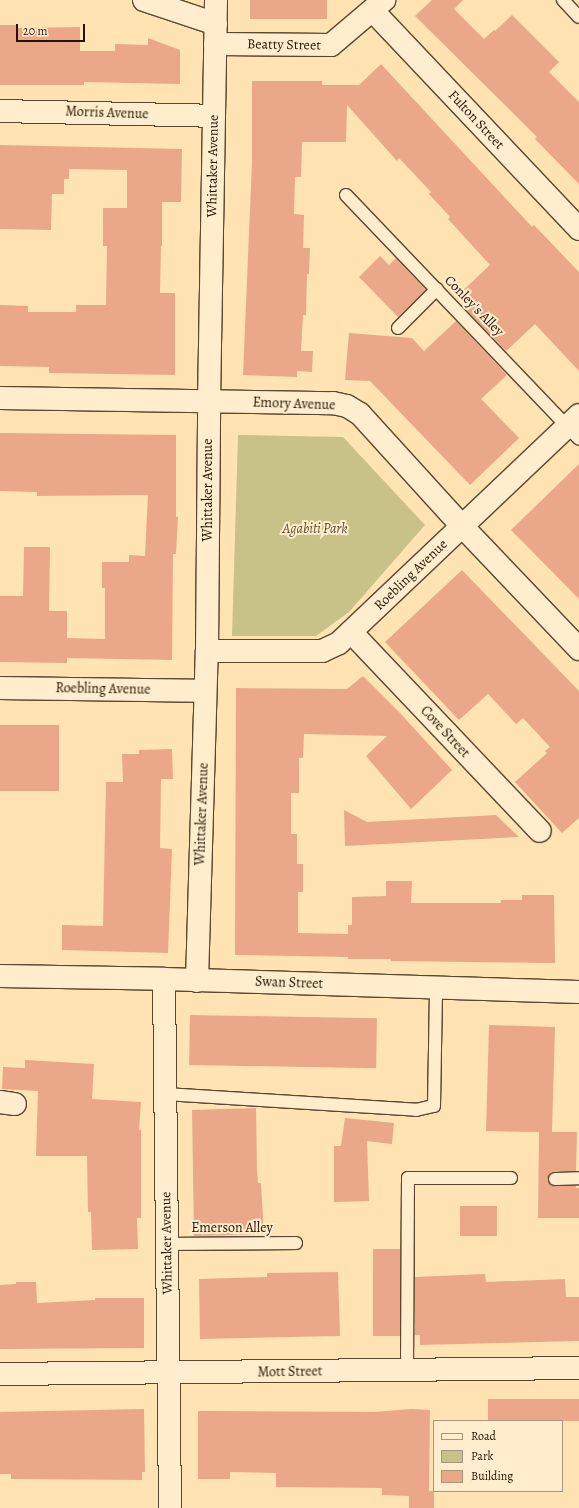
<!DOCTYPE html>
<html>
<head>
<meta charset="utf-8">
<style>
	body { margin:0 }
	#map { position:relative; width:579px; height:1508px; overflow:hidden; background:#ffe3b3; font-family:Alegreya,serif }
	div>[style] { position:absolute }
	.green>* { inset:0; background:#c8c188 }
	.building>* { inset:0; background:#eaa888; transform-origin:0 0 }
	.roads { filter:drop-shadow(1px 0 #5c462e) drop-shadow(-1px 0 #5c462e) drop-shadow(0 1px #5c462e) drop-shadow(0 -1px #5c462e) }
	.lane>* { height:12px; margin:-6px; padding:0 6px; transform-origin:6px; border-radius:6px; background:#ffedce }
	.street>* { height:22px; margin:-11px; padding:0 11px; transform-origin:11px; border-radius:11px; background:#ffedce }
	span { translate:-50% -50%; white-space:nowrap; text-align:center; line-height:1.15; -webkit-text-stroke:4px #ffedce; paint-order:stroke }
	.street-label { font-size:14px; color:#251201 }
	.park-label { font-size:14px; color:#5e4f30; font-style:italic }
	.legend { position:absolute; left:433px; top:1420px; width:130px; height:72px; box-sizing:border-box; background:#ffedce; border:1px solid #a8957c; margin:0; padding:5px 7px; list-style:none; font-size:12px; color:#251201 }
	.legend li { display:flex; align-items:center; gap:8px; height:20px }
	.legend b { width:20px; border:1px solid #a8957c }
	.scale { position:absolute; left:16px; top:24px; width:69px; height:18px; box-sizing:border-box; border:2px solid #251201; border-top:0; padding-left:5px; font-size:12px; line-height:14px; white-space:nowrap; color:#251201; -webkit-text-stroke:3px #ffedce; paint-order:stroke }
</style>
</head>
<body>
<div id="map">
	<div class="green">
		<div style="clip-path:polygon(238px 435px,343px 437px,425px 525px,349px 612px,316px 636px,232px 636px)"></div>
	</div>
	<div class="building">
		<div style="left:250px;top:0;width:77px;height:19px"></div>
		<div style="clip-path:polygon(432px 0,463px 0,454px 9px,484px 39px,494px 30px,495px 31px,512px 15px,559px 62px,549px 72px,579px 102px,579px 184px,535px 139px,537px 137px,510px 110px,415px 16px)"></div>
		<div style="clip-path:polygon(0 25px,18px 25px,18px 28px,80px 27px,80px 51px,115px 51px,115px 44px,148px 45px,148px 38px,180px 50px,180px 84px,84px 82px,84px 85px,0 85px)"></div>
		<div style="clip-path:polygon(381px 64px,532px 227px,534px 225px,579px 272px,579px 371px,535px 324px,506px 351px,467px 311px,470px 308px,458px 295px,490px 265px,448px 219px,450px 217px,429px 194px,431px 192px,399px 158px,397px 161px,347px 105px,346px 142px,302px 142px,301px 177px,295px 177px,294px 214px,304px 215px,303px 248px,310px 248px,309px 274px,307px 274px,306px 315px,303px 315px,301px 351px,313px 351px,312px 372px,297px 371px,297px 377px,243px 375px,252px 162px,252px 81px,322px 81px,322px 85px,359px 85px)"></div>
		<div style="clip-path:polygon(0 145px,182px 149px,181px 202px,162px 202px,162px 246px,161px 246px,160px 293px,175px 293px,175px 375px,49px 373px,49px 367px,0 366px,0 305px,28px 306px,28px 312px,76px 312px,76px 305px,106px 305px,107px 246px,103px 246px,103px 208px,127px 208px,127px 170px,69px 169px,69px 179px,64px 179px,64px 194px,52px 194px,51px 230px,0 229px)"></div>
		<div style="clip-path:polygon(380px 256px,389px 265px,396px 258px,426px 290px,398px 317px,359px 277px)"></div>
		<div style="clip-path:polygon(456px 321px,507px 375px,481px 399px,519px 438px,470px 485px,370px 381px,345px 380px,349px 333px,412px 338px,424px 351px)"></div>
		<div style="clip-path:polygon(0 433px,176px 435px,176px 517px,178px 517px,176px 554px,173px 554px,172px 660px,67px 658px,67px 663px,0 662px,0 596px,23px 596px,24px 547px,50px 547px,49px 611px,67px 611px,67px 638px,105px 639px,105px 588px,102px 588px,102px 562px,129px 562px,129px 555px,145px 556px,148px 495px,37px 496px,37px 492px,0 491px)"></div>
		<div style="clip-path:polygon(579px 464px,579px 599px,511px 530px)"></div>
		<div style="clip-path:polygon(462px 570px,579px 691px,579px 818px,562px 833px,515px 782px,547px 753px,545px 751px,550px 747px,523px 718px,516px 724px,488px 694px,459px 720px,385px 642px)"></div>
		<div style="clip-path:polygon(363px 676px,400px 713px,452px 770px,411px 809px,366px 756px,387px 736px,304px 734px,303px 758px,299px 758px,299px 793px,291px 793px,291px 834px,297px 834px,297px 864px,303px 864px,303px 892px,298px 892px,298px 933px,348px 934px,348px 925px,352px 925px,352px 897px,386px 896px,386px 881px,412px 881px,411px 903px,501px 903px,501px 900px,522px 900px,522px 895px,554px 895px,555px 963px,391px 961px,391px 959px,348px 959px,348px 957px,235px 955px,236px 688px,347px 689px)"></div>
		<div style="left:0;top:725px;width:59px;height:66px"></div>
		<div style="clip-path:polygon(172px 749px,173px 779px,161px 779px,160px 848px,172px 849px,168px 953px,62px 950px,62px 925px,103px 926px,106px 782px,123px 782px,122px 754px,139px 754px,139px 750px)"></div>
		<div style="clip-path:polygon(344px 810px,367px 822px,496px 815px,519px 837px,345px 846px)"></div>
		<div style="left:190px;top:1015px;width:187px;height:50px;rotate:1deg"></div>
		<div style="clip-path:polygon(489px 1025px,555px 1027px,552px 1132px,577px 1132px,576px 1171px,551px 1172px,548px 1180px,552px 1186px,576px 1186px,576px 1188px,579px 1188px,579px 1218px,538px 1218px,539px 1132px,486px 1131px)"></div>
		<div style="clip-path:polygon(25px 1060px,94px 1064px,92px 1099px,141px 1102px,139px 1130px,141px 1130px,141px 1218px,137px 1218px,138px 1249px,92px 1250px,91px 1212px,88px 1212px,87px 1156px,36px 1156px,38px 1091px,2px 1089px,3px 1067px,25px 1068px)"></div>
		<div style="clip-path:polygon(256px 1108px,257px 1171px,258px 1183px,261px 1183px,264px 1234px,194px 1236px,192px 1110px)"></div>
		<div style="clip-path:polygon(345px 1118px,394px 1123px,392px 1144px,367px 1141px,369px 1201px,334px 1202px,334px 1146px,341px 1146px)"></div>
		<div style="left:460px;top:1206px;width:37px;height:30px"></div>
		<div style="left:373px;top:1249px;width:27px;height:87px"></div>
		<div style="clip-path:polygon(338px 1272px,340px 1336px,200px 1339px,199px 1279px,267px 1277px,267px 1273px)"></div>
		<div style="clip-path:polygon(485px 1274px,486px 1282px,565px 1279px,566px 1297px,579px 1297px,579px 1341px,420px 1345px,420px 1335px,415px 1335px,415px 1277px)"></div>
		<div style="clip-path:polygon(16px 1282px,36px 1282px,37px 1303px,95px 1300px,95px 1298px,144px 1298px,144px 1348px,0 1349px,0 1285px,16px 1284px)"></div>
		<div style="left:579px;top:1399px;width:22px;height:91px;rotate:90deg"></div>
		<div style="clip-path:polygon(144px 1409px,145px 1472px,142px 1472px,142px 1480px,11px 1479px,11px 1474px,0 1474px,0 1412px)"></div>
		<div style="clip-path:polygon(411px 1409px,430px 1410px,429px 1491px,434px 1491px,434px 1508px,409px 1508px,409px 1496px,382px 1495px,382px 1488px,276px 1487px,276px 1473px,230px 1472px,230px 1479px,198px 1479px,198px 1411px,374px 1412px)"></div>
	</div>
	<div class="roads">
		<div class="lane">
			<div style="left:563px;top:0;width:23px;rotate:47deg"></div>
			<div style="left:346px;top:195px;width:337px;rotate:46.3deg"></div>
			<div style="left:398px;top:328px;width:55px;rotate:-45deg"></div>
			<div style="left:165px;top:1094px;width:252px;rotate:3.6deg"></div>
			<div style="left:416px;top:1110px;width:18px;rotate:-13deg"></div>
			<div style="left:434px;top:1106px;width:119px;rotate:-89deg"></div>
			<div style="left:555px;top:1179px;width:24px;rotate:-2deg"></div>
			<div style="left:167px;top:1244px;width:129px;rotate:-0.4deg"></div>
			<div style="left:407px;top:1369px;width:191px;rotate:-89.7deg"></div>
			<div style="left:408px;top:1178px;width:103px"></div>
		</div>
		<div class="street">
			<div style="left:144px;top:0;width:76px;rotate:18.4deg"></div>
			<div style="left:373px;top:11px;width:300px;rotate:46.6deg"></div>
			<div style="left:215px;top:44px;width:116px;rotate:0.5deg"></div>
			<div style="left:331px;top:45px;width:70px;rotate:-40.3deg"></div>
			<div style="left:0;top:111px;width:214px;rotate:1.3deg"></div>
			<div style="left:0;top:398px;width:333px;rotate:0.9deg"></div>
			<div style="left:333px;top:403px;width:14px;rotate:12deg"></div>
			<div style="left:347px;top:406px;width:15px;rotate:32deg"></div>
			<div style="left:360px;top:414px;width:151px;rotate:47.7deg"></div>
			<div style="left:462px;top:526px;width:170px;rotate:46.4deg"></div>
			<div style="left:351px;top:632px;width:274px;rotate:46.5deg"></div>
			<div style="left:207px;top:651px;width:115px"></div>
			<div style="left:322px;top:651px;width:19px;rotate:-25deg"></div>
			<div style="left:339px;top:643px;width:331px;rotate:-43.5deg"></div>
			<div style="left:0;top:688px;width:205px;rotate:0.8deg"></div>
			<div style="left:0;top:976px;width:164px;rotate:1deg"></div>
			<div style="left:164px;top:979px;width:415px;rotate:1.8deg"></div>
			<div style="left:164px;top:979px;width:529px;rotate:89.35deg"></div>
			<div style="left:197px;top:981px;width:330px;rotate:-88.3deg"></div>
			<div style="left:207px;top:651px;width:249px;rotate:-89.5deg"></div>
			<div style="left:209px;top:402px;width:402px;rotate:-89deg"></div>
			<div style="left:0;top:1102px;width:15px;rotate:8deg"></div>
			<div style="left:0;top:1374px;width:579px;rotate:-0.59deg"></div>
		</div>
	</div>
	<div class="street-label">
		<span style="left:284px;top:45px;rotate:1deg">Beatty Street</span>
		<span style="left:107px;top:113px;rotate:2deg">Morris Avenue</span>
		<span style="left:476px;top:120px;rotate:47deg">Fulton Street</span>
		<span style="left:213px;top:166px;rotate:-89deg">Whittaker Avenue</span>
		<span style="left:474px;top:306px;rotate:46deg">Conley's Alley</span>
		<span style="left:294px;top:404px;rotate:2deg">Emory Avenue</span>
		<span style="left:208px;top:490px;rotate:-90deg">Whittaker Avenue</span>
		<span style="left:411px;top:575px;rotate:-44deg">Roebling Avenue</span>
		<span style="left:103px;top:689px;rotate:1deg">Roebling Avenue</span>
		<span style="left:445px;top:732px;rotate:47deg">Cove Street</span>
		<span style="left:202px;top:814px;rotate:-88deg">Whittaker Avenue</span>
		<span style="left:289px;top:983px;rotate:2deg">Swan Street</span>
		<span style="left:232px;top:1228px">Emerson Alley</span>
		<span style="left:167px;top:1243px;rotate:-91deg">Whittaker Avenue</span>
		<span style="left:290px;top:1372px;rotate:-1deg">Mott Street</span>
	</div>
	<div class="park-label">
		<span style="left:315px;top:529px">Agabiti Park</span>
	</div>
	<ul class="legend">
	<li><b style="height:5px;background:#ffedce"></b>Road</li>
	<li><b style="height:11px;background:#c8c188"></b>Park</li>
	<li><b style="height:11px;background:#eaa888"></b>Building</li>
	</ul>
	<div class="scale">20 m</div>
</div>
</body>
</html>
